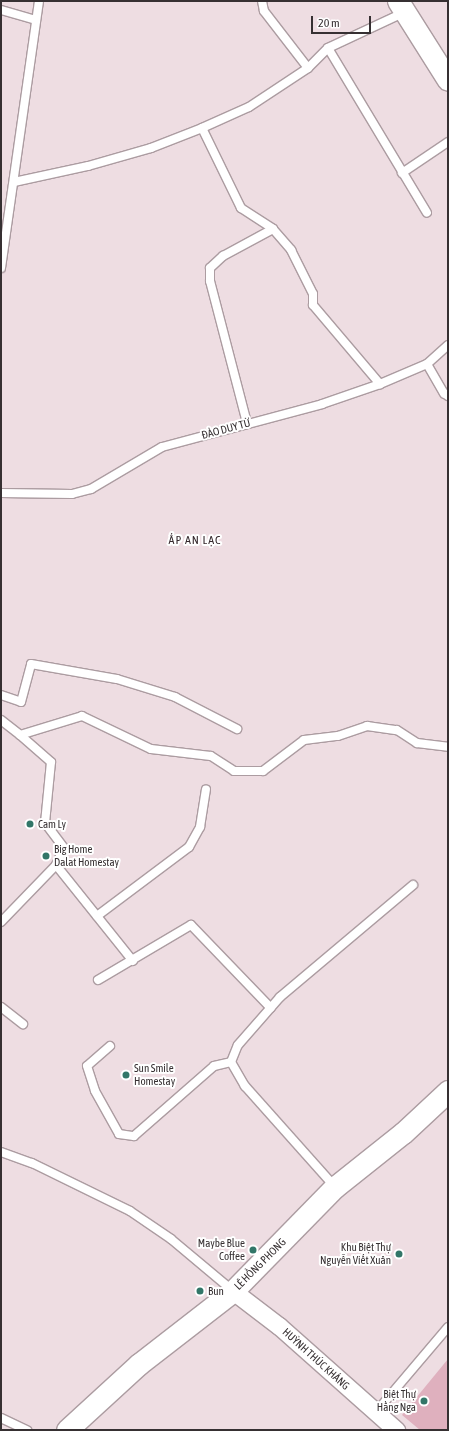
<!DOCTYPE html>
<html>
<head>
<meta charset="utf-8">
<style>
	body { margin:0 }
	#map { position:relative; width:449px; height:1431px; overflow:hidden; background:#eedde2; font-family:"Asap Condensed",sans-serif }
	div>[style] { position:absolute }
	.green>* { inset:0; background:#dfb0be }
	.roads { filter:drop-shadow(1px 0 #ac9ca1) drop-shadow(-1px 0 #ac9ca1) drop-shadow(0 1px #ac9ca1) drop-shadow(0 -1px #ac9ca1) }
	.service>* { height:8px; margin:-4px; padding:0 4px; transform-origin:4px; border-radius:4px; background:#fff }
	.minor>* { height:17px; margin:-8.5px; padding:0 8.5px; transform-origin:8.5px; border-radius:8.5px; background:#fff }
	.tertiary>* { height:21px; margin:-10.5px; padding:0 10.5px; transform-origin:10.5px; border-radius:10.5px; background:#fff }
	.dots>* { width:11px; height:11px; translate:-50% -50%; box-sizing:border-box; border:2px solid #fff; border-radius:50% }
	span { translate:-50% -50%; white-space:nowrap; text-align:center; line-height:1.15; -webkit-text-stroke:4px #fff; paint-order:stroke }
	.street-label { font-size:11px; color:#363032 }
	.poi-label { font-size:11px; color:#363032 }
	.left { translate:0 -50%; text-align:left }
	.right { translate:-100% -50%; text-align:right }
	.neighbourhood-label { font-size:12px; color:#34282c; letter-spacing:1px }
	.frame { position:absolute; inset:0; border:2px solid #363032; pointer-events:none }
	.scale { position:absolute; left:311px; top:16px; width:60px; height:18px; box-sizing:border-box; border:2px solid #363032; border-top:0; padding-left:5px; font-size:12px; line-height:14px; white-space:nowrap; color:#363032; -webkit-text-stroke:3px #fff; paint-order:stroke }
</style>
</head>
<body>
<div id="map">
	<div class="green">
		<div style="clip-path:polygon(448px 1359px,448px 1430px,420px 1430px,402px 1415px)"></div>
	</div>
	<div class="roads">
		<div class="service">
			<div style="left:262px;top:1px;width:10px;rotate:79deg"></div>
			<div style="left:264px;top:11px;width:72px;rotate:52.3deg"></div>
			<div style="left:1px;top:10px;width:35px;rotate:16deg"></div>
			<div style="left:328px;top:48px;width:83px;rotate:-25deg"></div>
			<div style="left:202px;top:128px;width:89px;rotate:64deg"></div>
			<div style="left:241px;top:208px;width:38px;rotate:33deg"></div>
			<div style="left:273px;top:229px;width:28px;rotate:49deg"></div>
			<div style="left:291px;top:250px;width:49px;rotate:63.4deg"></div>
			<div style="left:313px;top:294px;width:11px;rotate:90deg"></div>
			<div style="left:313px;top:305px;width:104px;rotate:49.7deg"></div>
			<div style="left:402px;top:173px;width:55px;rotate:-34deg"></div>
			<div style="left:14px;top:182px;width:76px;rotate:-12.2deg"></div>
			<div style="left:88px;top:166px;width:66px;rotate:-15.9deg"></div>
			<div style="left:151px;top:148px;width:55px;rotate:-21.4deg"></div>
			<div style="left:202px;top:128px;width:51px;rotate:-24.1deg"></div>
			<div style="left:249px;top:107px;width:71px;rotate:-33.5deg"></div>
			<div style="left:308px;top:68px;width:28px;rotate:-45deg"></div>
			<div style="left:328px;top:48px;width:192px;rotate:59deg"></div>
			<div style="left:1px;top:268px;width:270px;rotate:-81.9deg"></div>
			<div style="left:427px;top:364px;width:34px;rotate:60deg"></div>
			<div style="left:444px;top:393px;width:5px;rotate:37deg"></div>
			<div style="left:247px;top:423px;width:147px;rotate:-104.6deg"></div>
			<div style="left:210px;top:281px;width:13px;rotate:-90deg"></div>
			<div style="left:210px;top:268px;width:18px;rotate:-43deg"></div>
			<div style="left:223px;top:256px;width:57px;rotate:-28.4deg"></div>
			<div style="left:1px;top:493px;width:71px;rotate:0.8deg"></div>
			<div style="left:72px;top:494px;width:20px;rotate:-15deg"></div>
			<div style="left:91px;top:489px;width:82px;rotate:-30.6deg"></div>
			<div style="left:162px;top:447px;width:166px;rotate:-15deg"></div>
			<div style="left:322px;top:404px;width:61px;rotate:-19deg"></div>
			<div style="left:380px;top:384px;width:51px;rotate:-23.1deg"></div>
			<div style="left:427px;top:364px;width:28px;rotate:-42deg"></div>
			<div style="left:1px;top:695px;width:21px;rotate:19deg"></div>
			<div style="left:21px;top:702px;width:39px;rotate:-75deg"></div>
			<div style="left:31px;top:664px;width:87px;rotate:9.9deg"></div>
			<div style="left:117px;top:679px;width:61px;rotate:17.2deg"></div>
			<div style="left:175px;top:697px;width:70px;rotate:27.3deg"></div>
			<div style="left:1px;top:720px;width:24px;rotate:38deg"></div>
			<div style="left:20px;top:735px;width:65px;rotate:-17deg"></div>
			<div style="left:82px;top:716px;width:76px;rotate:25.6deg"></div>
			<div style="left:151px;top:749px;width:60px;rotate:6.7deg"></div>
			<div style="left:211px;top:756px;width:27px;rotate:33deg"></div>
			<div style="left:234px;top:771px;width:29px"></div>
			<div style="left:263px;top:771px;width:51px;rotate:-37.1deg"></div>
			<div style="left:304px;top:740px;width:34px;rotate:-7deg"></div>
			<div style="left:338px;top:736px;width:31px;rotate:-19deg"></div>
			<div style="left:367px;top:726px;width:30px;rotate:8deg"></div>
			<div style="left:397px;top:730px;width:24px;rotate:33deg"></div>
			<div style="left:417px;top:743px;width:31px;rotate:7deg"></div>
			<div style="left:56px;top:865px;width:123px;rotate:51.3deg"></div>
			<div style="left:97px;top:916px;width:115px;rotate:-36.9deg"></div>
			<div style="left:189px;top:847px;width:23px;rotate:-61deg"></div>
			<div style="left:200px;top:827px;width:38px;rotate:-81deg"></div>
			<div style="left:1px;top:922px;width:79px;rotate:-46deg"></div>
			<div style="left:56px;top:865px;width:19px;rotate:-65deg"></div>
			<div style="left:64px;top:848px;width:31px;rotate:-127deg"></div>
			<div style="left:45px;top:823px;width:61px;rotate:-84.4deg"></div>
			<div style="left:51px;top:762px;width:41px;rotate:-138.9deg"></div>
			<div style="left:98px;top:980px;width:108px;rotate:-30.6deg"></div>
			<div style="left:191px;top:925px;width:115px;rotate:46.1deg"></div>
			<div style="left:1px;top:1007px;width:28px;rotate:38deg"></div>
			<div style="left:110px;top:1046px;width:30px;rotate:139deg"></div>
			<div style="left:87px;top:1066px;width:26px;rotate:72deg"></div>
			<div style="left:95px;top:1091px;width:49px;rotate:60.8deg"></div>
			<div style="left:119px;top:1134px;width:15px;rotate:8deg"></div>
			<div style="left:134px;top:1136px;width:106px;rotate:-41.2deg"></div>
			<div style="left:214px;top:1066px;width:17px;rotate:-13deg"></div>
			<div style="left:231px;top:1062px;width:18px;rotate:-68deg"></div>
			<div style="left:238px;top:1045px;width:64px;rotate:-48.8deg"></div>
			<div style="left:280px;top:997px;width:174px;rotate:-40.1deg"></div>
			<div style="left:231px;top:1062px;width:28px;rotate:60deg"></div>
			<div style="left:245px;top:1086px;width:135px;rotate:48.3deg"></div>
			<div style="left:1px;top:1152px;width:33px;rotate:20deg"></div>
			<div style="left:32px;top:1163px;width:109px;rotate:26.1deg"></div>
			<div style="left:130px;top:1211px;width:50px;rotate:34.3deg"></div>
			<div style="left:171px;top:1239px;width:80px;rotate:39.9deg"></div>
			<div style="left:376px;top:1412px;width:111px;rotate:-49.7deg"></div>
			<div style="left:1px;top:1418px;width:29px;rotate:25deg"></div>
		</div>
		<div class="minor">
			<div style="left:233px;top:1291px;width:58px;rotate:37.3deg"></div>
			<div style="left:279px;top:1326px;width:157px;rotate:41.6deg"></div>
		</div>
		<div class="tertiary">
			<div style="left:398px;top:1px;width:93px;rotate:57.7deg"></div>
			<div style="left:67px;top:1430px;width:98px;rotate:-42.5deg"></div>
			<div style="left:139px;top:1364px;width:119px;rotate:-37.8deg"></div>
			<div style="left:233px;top:1291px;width:146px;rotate:-45.6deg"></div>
			<div style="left:335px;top:1187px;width:87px;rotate:-38.5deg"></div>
			<div style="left:403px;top:1133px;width:62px;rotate:-43deg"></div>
		</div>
	</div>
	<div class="dots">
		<div style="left:30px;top:824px;background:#327668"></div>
		<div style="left:46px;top:856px;background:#327668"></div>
		<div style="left:126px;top:1075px;background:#327668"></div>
		<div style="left:253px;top:1250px;background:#327668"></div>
		<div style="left:399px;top:1254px;background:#327668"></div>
		<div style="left:200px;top:1291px;background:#327668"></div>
		<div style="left:424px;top:1401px;background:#327668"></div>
	</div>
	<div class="street-label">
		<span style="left:226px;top:429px;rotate:-15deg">ĐÀO DUY TỪ</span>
		<span style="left:260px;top:1264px;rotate:-45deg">LÊ HỒNG PHONG</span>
		<span style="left:316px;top:1359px;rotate:42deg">HUỲNH THÚC KHÁNG</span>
	</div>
	<div class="poi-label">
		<span class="left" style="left:38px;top:824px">Cam Ly</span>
		<span class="left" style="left:54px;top:856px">Big Home<br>Dalat Homestay</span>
		<span class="left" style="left:134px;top:1075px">Sun Smile<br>Homestay</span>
		<span class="right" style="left:245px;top:1250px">Maybe Blue<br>Coffee</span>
		<span class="right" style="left:391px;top:1254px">Khu Biệt Thự<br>Nguyễn Viết Xuân</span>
		<span class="left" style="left:208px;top:1291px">Bun</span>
		<span class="right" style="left:416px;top:1401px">Biệt Thự<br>Hằng Nga</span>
	</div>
	<div class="neighbourhood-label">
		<span style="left:195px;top:541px">ẤP AN LẠC</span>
	</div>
	<div class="frame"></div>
	<div class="scale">20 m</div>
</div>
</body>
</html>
